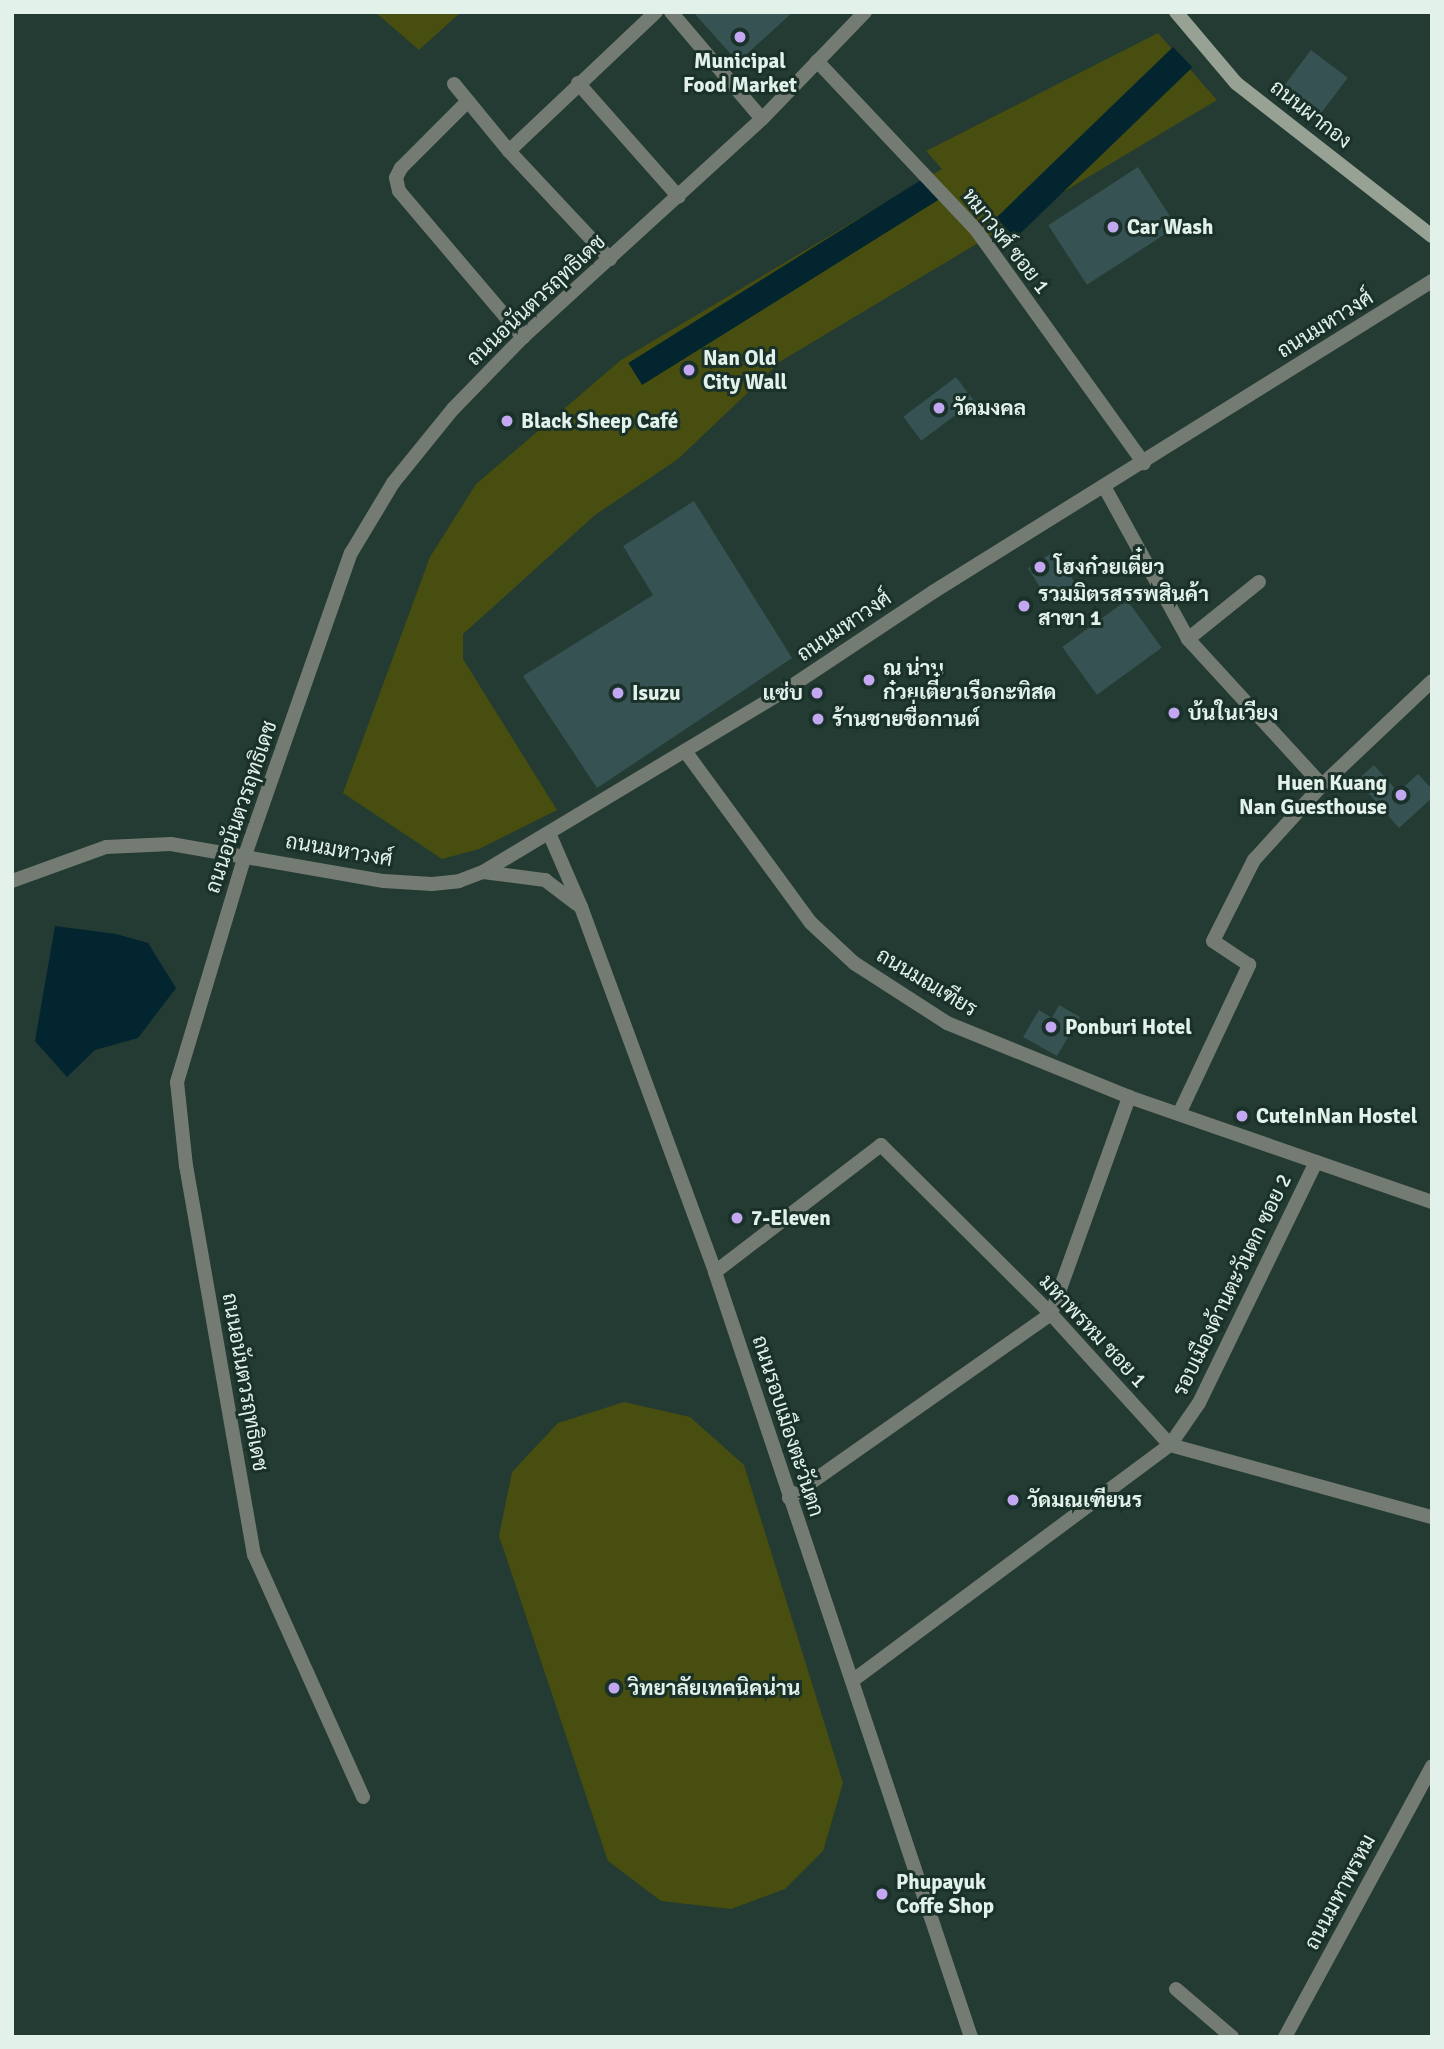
<!DOCTYPE html>
<html>
<head>
<meta charset="utf-8">
<style>
	body { margin:0 }
	#map { position:relative; width:1444px; height:2049px; overflow:hidden; background:#233b32; font-family:Signika,Sarabun,sans-serif }
	div>[style] { position:absolute }
	.green>* { inset:0; background:#484e0f }
	.water>* { inset:0; background:#02252f; transform-origin:0 0 }
	.building>* { inset:0; background:#365252; transform-origin:0 0 }
	.street>* { height:14px; margin:-7px; padding:0 7px; transform-origin:7px; border-radius:7px; background:#747b73 }
	.secondary>* { height:14px; margin:-7px; padding:0 7px; transform-origin:7px; border-radius:7px; background:#97a295 }
	.dots>* { width:19px; height:19px; translate:-50% -50%; box-sizing:border-box; border:4px solid #193128; border-radius:50% }
	span { translate:-50% -50%; white-space:nowrap; text-align:center; line-height:1.15; -webkit-text-stroke:6px #193128; paint-order:stroke }
	.poi-label { font-size:21px; color:#e3f1eb; font-weight:700 }
	.left { translate:0 -50%; text-align:left }
	.right { translate:-100% -50%; text-align:right }
	.street-label { font-size:21px; color:#e3f1eb }
	.frame { position:absolute; inset:0; border:14px solid #e3f1eb; pointer-events:none }
</style>
</head>
<body>
<div id="map">
	<div class="green">
		<div style="clip-path:polygon(375px 12px,461px 12px,419px 50px)"></div>
		<div style="clip-path:polygon(1158px 33px,1217px 100px,781px 361px,678px 459px,595px 515px,463px 634px,463px 659px,557px 810px,479px 849px,442px 859px,343px 793px,430px 557px,476px 484px,621px 360px,942px 169px,926px 151px)"></div>
		<div style="clip-path:polygon(624px 1402px,690px 1417px,744px 1465px,843px 1783px,823px 1851px,785px 1889px,731px 1909px,661px 1901px,608px 1861px,499px 1536px,512px 1472px,558px 1423px)"></div>
	</div>
	<div class="water">
		<div style="left:1173px;top:47px;width:28px;height:246px;rotate:46deg"></div>
		<div style="left:926px;top:177px;width:26px;height:351px;rotate:58deg"></div>
		<div style="clip-path:polygon(55px 926px,116px 934px,148px 943px,176px 988px,138px 1038px,95px 1050px,67px 1077px,35px 1041px)"></div>
	</div>
	<div class="building">
		<div style="clip-path:polygon(693px 12px,793px 12px,738px 62px)"></div>
		<div style="left:1311px;top:50px;width:46px;height:46px;rotate:37deg"></div>
		<div style="left:1138px;top:167px;width:71px;height:107px;rotate:57deg"></div>
		<div style="left:956px;top:377px;width:30px;height:66px;rotate:53deg"></div>
		<div style="clip-path:polygon(694px 501px,792px 658px,597px 788px,523px 676px,653px 595px,623px 546px)"></div>
		<div style="left:1055px;top:551px;width:38px;height:32px;rotate:58deg"></div>
		<div style="left:1127px;top:600px;width:59px;height:80px;rotate:54deg"></div>
		<div style="clip-path:polygon(1374px 765px,1398px 792px,1418px 774px,1432px 789px,1432px 798px,1399px 828px,1357px 780px)"></div>
		<div style="clip-path:polygon(1059px 1005px,1080px 1017px,1057px 1056px,1023px 1037px,1039px 1010px,1052px 1018px)"></div>
	</div>
	<div class="street">
		<div style="left:671px;top:12px;width:140px;rotate:49.6deg"></div>
		<div style="left:817px;top:61px;width:233px;rotate:46.7deg"></div>
		<div style="left:977px;top:231px;width:286px;rotate:54.3deg"></div>
		<div style="left:578px;top:83px;width:152px;rotate:48.5deg"></div>
		<div style="left:454px;top:84px;width:87px;rotate:50.6deg"></div>
		<div style="left:509px;top:151px;width:148px;rotate:46.9deg"></div>
		<div style="left:468px;top:101px;width:95px;rotate:135deg"></div>
		<div style="left:401px;top:168px;width:11px;rotate:117deg"></div>
		<div style="left:396px;top:178px;width:13px;rotate:77deg"></div>
		<div style="left:399px;top:191px;width:192px;rotate:49.7deg"></div>
		<div style="left:509px;top:151px;width:202px;rotate:-43.4deg"></div>
		<div style="left:1105px;top:488px;width:172px;rotate:61.2deg"></div>
		<div style="left:1188px;top:639px;width:198px;rotate:47.5deg"></div>
		<div style="left:1188px;top:639px;width:91px;rotate:-38.8deg"></div>
		<div style="left:685px;top:751px;width:213px;rotate:53.8deg"></div>
		<div style="left:811px;top:923px;width:59px;rotate:42.9deg"></div>
		<div style="left:854px;top:963px;width:111px;rotate:32.8deg"></div>
		<div style="left:947px;top:1023px;width:196px;rotate:22.1deg"></div>
		<div style="left:1129px;top:1097px;width:321px;rotate:19.1deg"></div>
		<div style="left:549px;top:833px;width:81px;rotate:66.6deg"></div>
		<div style="left:581px;top:907px;width:389px;rotate:69.8deg"></div>
		<div style="left:715px;top:1272px;width:807px;rotate:71.5deg"></div>
		<div style="left:483px;top:872px;width:63px;rotate:7.4deg"></div>
		<div style="left:545px;top:880px;width:40px;rotate:37deg"></div>
		<div style="left:12px;top:881px;width:100px;rotate:-19.9deg"></div>
		<div style="left:106px;top:847px;width:65px;rotate:-2.6deg"></div>
		<div style="left:171px;top:844px;width:216px;rotate:9.9deg"></div>
		<div style="left:384px;top:881px;width:48px;rotate:3.6deg"></div>
		<div style="left:432px;top:884px;width:27px;rotate:-6deg"></div>
		<div style="left:459px;top:881px;width:26px;rotate:-21deg"></div>
		<div style="left:483px;top:872px;width:344px;rotate:-31deg"></div>
		<div style="left:778px;top:695px;width:186px;rotate:-33.6deg"></div>
		<div style="left:933px;top:592px;width:588px;rotate:-31.93deg"></div>
		<div style="left:1179px;top:1114px;width:165px;rotate:-64.8deg"></div>
		<div style="left:1249px;top:965px;width:43px;rotate:-146.3deg"></div>
		<div style="left:1213px;top:941px;width:91px;rotate:-63.2deg"></div>
		<div style="left:1254px;top:860px;width:101px;rotate:-47.8deg"></div>
		<div style="left:1322px;top:785px;width:151px;rotate:-43.4deg"></div>
		<div style="left:715px;top:1272px;width:209px;rotate:-37.4deg"></div>
		<div style="left:881px;top:1145px;width:240px;rotate:44.8deg"></div>
		<div style="left:1051px;top:1314px;width:177px;rotate:47.7deg"></div>
		<div style="left:1170px;top:1445px;width:272px;rotate:15.4deg"></div>
		<div style="left:789px;top:1498px;width:320px;rotate:-35.1deg"></div>
		<div style="left:1051px;top:1314px;width:231px;rotate:-70.2deg"></div>
		<div style="left:852px;top:1681px;width:396px;rotate:-36.6deg"></div>
		<div style="left:1170px;top:1445px;width:51px;rotate:-55.4deg"></div>
		<div style="left:1199px;top:1403px;width:268px;rotate:-64.1deg"></div>
		<div style="left:363px;top:1797px;width:265px;rotate:-114.2deg"></div>
		<div style="left:254px;top:1555px;width:395px;rotate:-99.9deg"></div>
		<div style="left:186px;top:1166px;width:84px;rotate:-96.1deg"></div>
		<div style="left:177px;top:1082px;width:237px;rotate:-73.3deg"></div>
		<div style="left:245px;top:855px;width:320px;rotate:-70.7deg"></div>
		<div style="left:351px;top:553px;width:82px;rotate:-59deg"></div>
		<div style="left:393px;top:483px;width:95px;rotate:-51deg"></div>
		<div style="left:453px;top:409px;width:100px;rotate:-45.8deg"></div>
		<div style="left:523px;top:337px;width:323px;rotate:-42.4deg"></div>
		<div style="left:762px;top:119px;width:149px;rotate:-46.1deg"></div>
		<div style="left:1176px;top:1989px;width:74px;rotate:40.6deg"></div>
		<div style="left:1285px;top:2037px;width:308px;rotate:-61.5deg"></div>
	</div>
	<div class="secondary">
		<div style="left:1176px;top:12px;width:93px;rotate:49.8deg"></div>
		<div style="left:1236px;top:83px;width:249px;rotate:38deg"></div>
	</div>
	<div class="dots">
		<div style="left:740px;top:37px;background:#c4a7f1"></div>
		<div style="left:1113px;top:227px;background:#c4a7f1"></div>
		<div style="left:689px;top:370px;background:#c4a7f1"></div>
		<div style="left:939px;top:408px;background:#c4a7f1"></div>
		<div style="left:507px;top:421px;background:#c4a7f1"></div>
		<div style="left:1040px;top:567px;background:#c4a7f1"></div>
		<div style="left:1024px;top:606px;background:#c4a7f1"></div>
		<div style="left:869px;top:680px;background:#c4a7f1"></div>
		<div style="left:618px;top:693px;background:#c4a7f1"></div>
		<div style="left:817px;top:693px;background:#c4a7f1"></div>
		<div style="left:1174px;top:713px;background:#c4a7f1"></div>
		<div style="left:818px;top:719px;background:#c4a7f1"></div>
		<div style="left:1401px;top:795px;background:#c4a7f1"></div>
		<div style="left:1051px;top:1027px;background:#c4a7f1"></div>
		<div style="left:1242px;top:1116px;background:#c4a7f1"></div>
		<div style="left:737px;top:1218px;background:#c4a7f1"></div>
		<div style="left:1013px;top:1500px;background:#c4a7f1"></div>
		<div style="left:614px;top:1688px;background:#c4a7f1"></div>
		<div style="left:882px;top:1894px;background:#c4a7f1"></div>
	</div>
	<div class="poi-label">
		<span style="left:740px;top:73px">Municipal<br>Food Market</span>
		<span class="left" style="left:1127px;top:227px">Car Wash</span>
		<span class="left" style="left:703px;top:370px">Nan Old<br>City Wall</span>
		<span class="left" style="left:953px;top:408px">วัดมงคล</span>
		<span class="left" style="left:521px;top:421px">Black Sheep Café</span>
		<span class="left" style="left:1054px;top:567px">โฮงก๋วยเตี๋ยว</span>
		<span class="left" style="left:1038px;top:606px">รวมมิตรสรรพสินค้า<br>สาขา 1</span>
		<span class="left" style="left:883px;top:680px">ณ น่าน<br>ก๋วยเตี๋ยวเรือกะทิสด</span>
		<span class="left" style="left:632px;top:693px">Isuzu</span>
		<span class="right" style="left:803px;top:693px">แซ่บ</span>
		<span class="left" style="left:1188px;top:713px">บ้นในเวียง</span>
		<span class="left" style="left:832px;top:719px">ร้านชายชื่อกานต์</span>
		<span class="right" style="left:1387px;top:795px">Huen Kuang<br>Nan Guesthouse</span>
		<span class="left" style="left:1065px;top:1027px">Ponburi Hotel</span>
		<span class="left" style="left:1256px;top:1116px">CuteInNan Hostel</span>
		<span class="left" style="left:751px;top:1218px">7-Eleven</span>
		<span class="left" style="left:1027px;top:1500px">วัดมณเฑียนร</span>
		<span class="left" style="left:628px;top:1688px">วิทยาลัยเทคนิคน่าน</span>
		<span class="left" style="left:896px;top:1894px">Phupayuk<br>Coffe Shop</span>
	</div>
	<div class="street-label">
		<span style="left:1311px;top:114px;rotate:38deg">ถนนผากอง</span>
		<span style="left:1006px;top:241px;rotate:52deg">หมาวงศ์ ซอย 1</span>
		<span style="left:536px;top:300px;rotate:-43deg">ถนนอนันตวรฤทธิเดช</span>
		<span style="left:1325px;top:324px;rotate:-32deg">ถนนมหาวงศ์</span>
		<span style="left:844px;top:626px;rotate:-34deg">ถนนมหาวงศ์</span>
		<span style="left:241px;top:807px;rotate:-71deg">ถนนอนันตวรฤทธิเดช</span>
		<span style="left:339px;top:850px;rotate:10deg">ถนนมหาวงศ์</span>
		<span style="left:927px;top:982px;rotate:31deg">ถนนมณเฑียร</span>
		<span style="left:1232px;top:1285px;rotate:-64deg">รอบเมืองด้านตะวันตก ซอย 2</span>
		<span style="left:1093px;top:1331px;rotate:47deg">มหาพรหม ซอย 1</span>
		<span style="left:245px;top:1382px;rotate:80deg">ถนนอนันตวรฤทธิเดช</span>
		<span style="left:788px;top:1426px;rotate:72deg">ถนนรอบเมืองตะวันตก</span>
		<span style="left:1340px;top:1892px;rotate:-62deg">ถนนมหาพรหม</span>
	</div>
	<div class="frame"></div>
</div>
</body>
</html>
